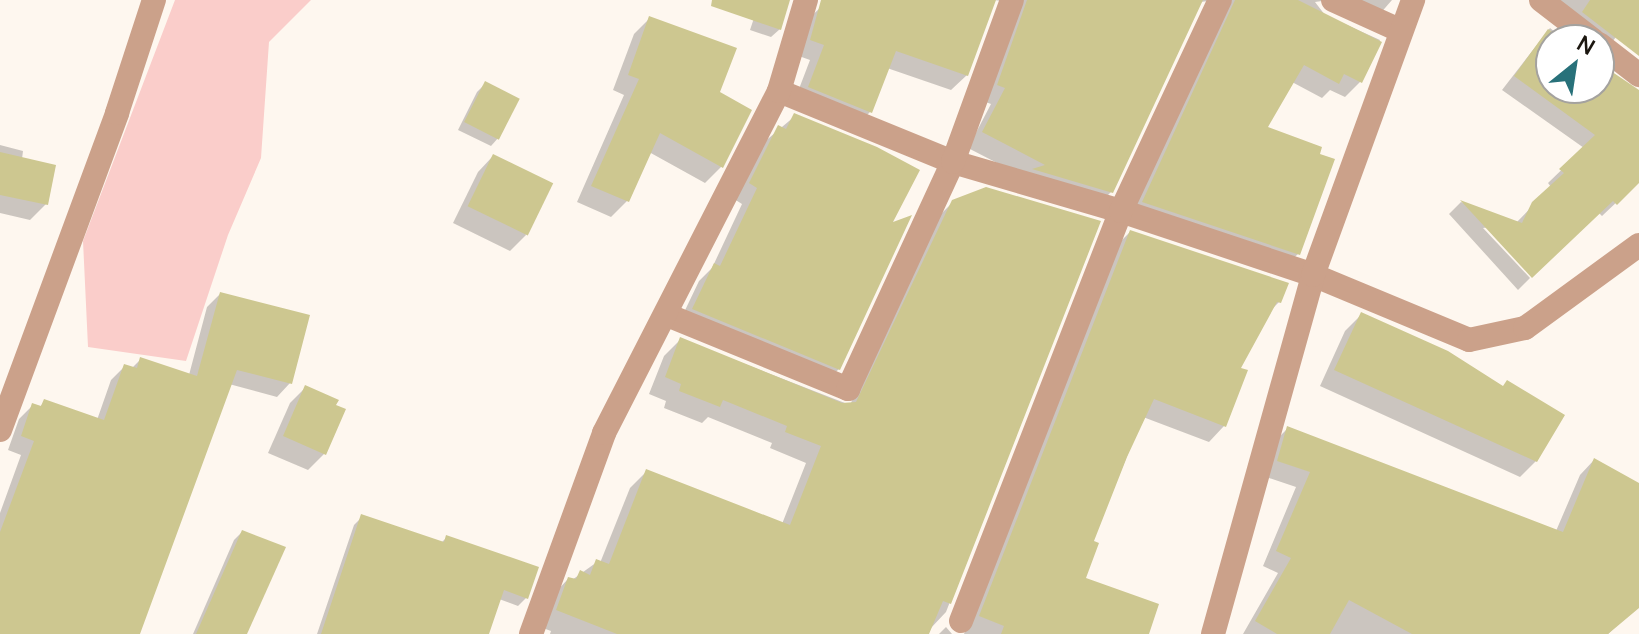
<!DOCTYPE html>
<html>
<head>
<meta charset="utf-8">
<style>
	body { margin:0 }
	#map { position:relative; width:1639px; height:634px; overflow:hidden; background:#fef7ef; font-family:Manrope,sans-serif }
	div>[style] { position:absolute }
	.green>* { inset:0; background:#facdca }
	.shadow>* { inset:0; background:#0003 }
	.building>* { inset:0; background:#cdc790; transform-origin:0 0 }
	.street>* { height:24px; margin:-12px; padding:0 12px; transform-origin:12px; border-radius:12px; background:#cba18a }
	span { translate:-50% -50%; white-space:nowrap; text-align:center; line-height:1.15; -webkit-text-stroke:8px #fff; paint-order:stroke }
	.north { position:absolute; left:1535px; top:24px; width:80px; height:80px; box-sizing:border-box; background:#fff; border:2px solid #a4a29f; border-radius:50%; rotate:30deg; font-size:22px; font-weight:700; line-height:32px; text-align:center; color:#1c1710 }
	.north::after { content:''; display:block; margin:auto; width:28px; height:36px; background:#28717a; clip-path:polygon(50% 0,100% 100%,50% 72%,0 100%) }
</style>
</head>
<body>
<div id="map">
	<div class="green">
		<div style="clip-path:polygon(175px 0,311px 0,269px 42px,261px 158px,228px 235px,186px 361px,88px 347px,83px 241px)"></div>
	</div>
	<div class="shadow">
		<div style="clip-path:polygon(760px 0,789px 0,780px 29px,771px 37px,750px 30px)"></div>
		<div style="clip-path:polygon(837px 0,1392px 0,1372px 23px,1322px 1px,1315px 2px,1325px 15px,1380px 40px,1361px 81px,1345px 97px,1330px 90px,1322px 98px,1292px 82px,1265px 128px,1298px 254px,1282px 269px,1128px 218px,1209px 1px,1200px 2px,1111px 192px,1095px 208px,1026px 178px,968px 148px,991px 104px,983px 101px,1002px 1px,994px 0,967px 75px,951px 90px,887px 68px,870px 112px,855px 127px,794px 102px,810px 60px,796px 55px,805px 22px,821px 7px)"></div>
		<div style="clip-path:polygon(1551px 0,1631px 0,1639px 6px,1604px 53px)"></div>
		<div style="clip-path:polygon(650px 18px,717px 93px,750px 111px,721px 167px,705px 183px,649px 152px,627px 201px,611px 217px,577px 202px,624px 95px,613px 90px,634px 34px)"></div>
		<div style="clip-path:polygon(1550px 28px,1565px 40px,1551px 40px,1551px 88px,1599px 88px,1599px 66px,1639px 92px,1639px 181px,1602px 216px,1599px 213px,1483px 228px,1530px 278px,1518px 290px,1449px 214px,1461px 202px,1516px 223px,1551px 187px,1548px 183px,1584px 148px,1502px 90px)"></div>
		<div style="clip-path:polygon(485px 84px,499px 137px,491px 146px,458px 130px,477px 92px)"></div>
		<div style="clip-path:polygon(795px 116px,889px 226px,839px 369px,823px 384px,678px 325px,699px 281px,712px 268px,742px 204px,734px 199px,763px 143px)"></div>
		<div style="clip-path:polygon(0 145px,23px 151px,22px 159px,46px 204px,30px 220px,0 213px)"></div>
		<div style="clip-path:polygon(493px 156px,526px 235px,510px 251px,453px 223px,478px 172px)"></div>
		<div style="clip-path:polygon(953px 202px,1098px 222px,946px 612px,930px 629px,846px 634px,550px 634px,551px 631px,540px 627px,552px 596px,568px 579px,572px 580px,597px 562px,600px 563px,630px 488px,647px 471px,782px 524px,806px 463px,770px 448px,772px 443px,708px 417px,702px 423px,664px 408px,666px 401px,649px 394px,664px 356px,681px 339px,850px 405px,936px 219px)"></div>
		<div style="clip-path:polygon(1130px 232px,1279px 302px,1269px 312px,1238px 369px,1224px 426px,1209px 442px,1143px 417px,1092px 542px,1083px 579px,1147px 634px,964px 634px,1114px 248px)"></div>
		<div style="clip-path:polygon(220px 294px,290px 383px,277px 397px,229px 384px,135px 634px,0 634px,0 513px,21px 455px,8px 450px,19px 419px,33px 405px,39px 408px,44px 402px,97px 420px,111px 380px,125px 366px,132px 368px,140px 360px,189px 375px,207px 307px)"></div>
		<div style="clip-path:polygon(1361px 315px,1536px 461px,1520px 477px,1320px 386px,1345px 331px)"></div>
		<div style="clip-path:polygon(306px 387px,324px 454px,308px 470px,268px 453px,290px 403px)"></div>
		<div style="clip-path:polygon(1288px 428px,1556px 531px,1580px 475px,1594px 460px,1639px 485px,1639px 587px,1626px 617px,1608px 634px,1243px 634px,1278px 573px,1263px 566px,1296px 487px,1263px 476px,1273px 443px)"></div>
		<div style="clip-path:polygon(362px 517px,441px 543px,447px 537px,526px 598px,518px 606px,499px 599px,487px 634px,317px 634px,354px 525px)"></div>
		<div style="clip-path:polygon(242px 532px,245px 634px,193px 634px,234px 540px)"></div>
		<div style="clip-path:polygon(946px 627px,952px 634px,939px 634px)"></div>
	</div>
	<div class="building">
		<div style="clip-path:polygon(712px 0,790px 0,781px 30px,711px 6px)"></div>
		<div style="clip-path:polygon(821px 0,996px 0,968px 76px,896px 51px,872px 113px,808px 87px,824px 45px,810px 40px)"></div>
		<div style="clip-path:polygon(1027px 0,1203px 0,1113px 193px,1032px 169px,1045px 165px,982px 132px,1005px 88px,997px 85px)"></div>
		<div style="clip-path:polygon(1235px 0,1298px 0,1382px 42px,1362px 83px,1344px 74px,1339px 84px,1304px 65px,1268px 127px,1322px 147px,1320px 154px,1335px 159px,1300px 255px,1142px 202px)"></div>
		<div style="clip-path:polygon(1590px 0,1639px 0,1639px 56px,1582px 12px)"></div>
		<div style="clip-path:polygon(649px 16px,737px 48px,720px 92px,752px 110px,723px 168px,660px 133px,629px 202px,591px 186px,639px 79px,628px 75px)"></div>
		<div style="clip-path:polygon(1548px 29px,1563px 40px,1551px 40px,1551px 88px,1599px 88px,1599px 63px,1639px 90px,1639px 183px,1617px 205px,1613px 201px,1532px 278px,1460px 200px,1522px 223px,1532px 202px,1564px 173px,1559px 169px,1595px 135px,1514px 76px)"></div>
		<div style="left:485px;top:81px;width:39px;height:46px;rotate:27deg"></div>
		<div style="clip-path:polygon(794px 113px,877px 147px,920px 170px,893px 222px,912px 215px,840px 370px,692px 309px,714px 263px,720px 266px,757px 188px,749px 183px,778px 125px,786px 129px)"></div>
		<div style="clip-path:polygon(0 152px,56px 165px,48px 205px,0 195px)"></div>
		<div style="left:493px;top:154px;width:67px;height:58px;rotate:26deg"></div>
		<div style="clip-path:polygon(986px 187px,1101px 221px,951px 604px,943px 601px,929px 634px,617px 634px,556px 610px,568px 577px,576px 579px,580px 570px,590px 575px,596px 559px,609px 564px,646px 469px,790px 525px,821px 446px,785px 432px,787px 426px,723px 400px,720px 407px,679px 391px,681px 384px,665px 377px,680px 337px,842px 403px,856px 402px,952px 200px)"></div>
		<div style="clip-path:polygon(1130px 230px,1289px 283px,1281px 303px,1277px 302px,1241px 368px,1248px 370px,1226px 427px,1154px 399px,1127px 457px,1094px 541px,1099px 543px,1086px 578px,1159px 604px,1149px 634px,1001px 634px,1004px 626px,979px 616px)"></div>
		<div style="clip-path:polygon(220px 292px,310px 315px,292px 384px,237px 370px,140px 634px,0 634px,0 532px,34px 441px,21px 436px,32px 403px,41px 406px,44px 399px,104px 420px,124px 364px,137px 368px,140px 357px,197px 376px)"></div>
		<div style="clip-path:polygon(1361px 312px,1448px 351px,1503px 386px,1507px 380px,1565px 415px,1537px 462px,1334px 370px)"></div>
		<div style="clip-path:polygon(305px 385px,339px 400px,336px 405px,346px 409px,326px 455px,283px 436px)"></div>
		<div style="clip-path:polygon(1287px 426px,1563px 532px,1594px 458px,1639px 483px,1639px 608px,1608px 634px,1412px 634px,1349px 600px,1330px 634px,1277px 634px,1255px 621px,1291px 558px,1276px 551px,1310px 472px,1277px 461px)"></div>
		<div style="clip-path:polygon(361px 514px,444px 542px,446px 535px,539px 567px,528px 599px,504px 590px,489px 634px,321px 634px)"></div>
		<div style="clip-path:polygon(242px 530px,286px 547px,247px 634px,196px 634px)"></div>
	</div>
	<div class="street">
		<div style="left:1333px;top:0;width:72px;rotate:24.4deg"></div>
		<div style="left:1541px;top:0;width:66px;rotate:37.6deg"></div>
		<div style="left:1599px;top:44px;width:51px;rotate:37.8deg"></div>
		<div style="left:779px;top:91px;width:188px;rotate:22.2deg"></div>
		<div style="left:953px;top:162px;width:175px;rotate:16.3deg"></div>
		<div style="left:1121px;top:211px;width:202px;rotate:18.4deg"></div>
		<div style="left:1313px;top:275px;width:169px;rotate:22.6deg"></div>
		<div style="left:1469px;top:340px;width:57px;rotate:-12.1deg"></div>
		<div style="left:1525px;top:328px;width:141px;rotate:-36.1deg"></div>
		<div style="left:667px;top:315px;width:196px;rotate:22.2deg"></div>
		<div style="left:848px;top:389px;width:250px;rotate:-65.2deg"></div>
		<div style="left:953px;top:162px;width:172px;rotate:-70deg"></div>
		<div style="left:0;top:430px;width:338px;rotate:-69.7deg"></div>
		<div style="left:117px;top:113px;width:119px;rotate:-71.9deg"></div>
		<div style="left:961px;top:621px;width:440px;rotate:-68.7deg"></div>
		<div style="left:1121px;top:211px;width:233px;rotate:-64.9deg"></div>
		<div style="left:531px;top:634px;width:214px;rotate:-70deg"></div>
		<div style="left:604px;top:433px;width:384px;rotate:-62.9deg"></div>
		<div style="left:779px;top:91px;width:95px;rotate:-73.5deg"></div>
		<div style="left:1213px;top:634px;width:373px;rotate:-74.4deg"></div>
		<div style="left:1313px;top:275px;width:293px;rotate:-70deg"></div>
	</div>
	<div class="north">N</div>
</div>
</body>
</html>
